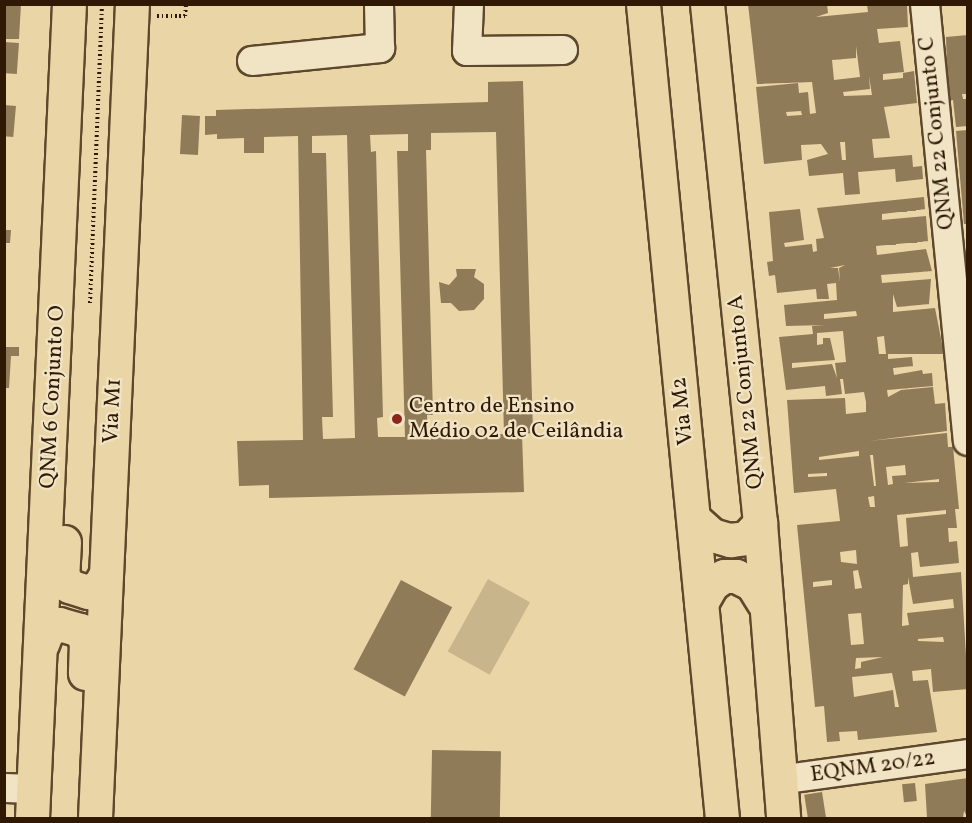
<!DOCTYPE html>
<html>
<head>
<meta charset="utf-8">
<style>
	body { margin:0 }
	#map { position:relative; width:972px; height:823px; overflow:hidden; background:#e9d5a6; font-family:Vollkorn,serif }
	div>[style] { position:absolute }
	.green>* { inset:0; background:#c9b58b; transform-origin:0 0 }
	.building>* { inset:0; background:#907b59; transform-origin:0 0 }
	.path>* { height:4px; margin-top:-2px; transform-origin:0; background:repeating-linear-gradient(90deg,#2f1905 0 1.5px,transparent 0 4.5px) }
	.roads { filter:drop-shadow(2px 0 #5e482d) drop-shadow(-2px 0 #5e482d) drop-shadow(0 2px #5e482d) drop-shadow(0 -2px #5e482d) }
	.minor>* { height:28px; margin:-14px; padding:0 14px; transform-origin:14px; border-radius:14px; background:#f1e4c5 }
	.major>* { height:33px; margin:-16.5px; padding:0 16.5px; transform-origin:16.5px; border-radius:16.5px; background:#e9d5a6 }
	.dots>* { width:16px; height:16px; translate:-50% -50%; box-sizing:border-box; border:3px solid #f1e4c5; border-radius:50% }
	span { translate:-50% -50%; white-space:nowrap; text-align:center; line-height:1.15; -webkit-text-stroke:4.5px #f1e4c5; paint-order:stroke }
	.street-label { font-size:22px; color:#2f1905 }
	.poi-label { font-size:22px; color:#2f1905 }
	.left { translate:0 -50%; text-align:left }
	.frame { position:absolute; inset:0; border:6px solid #2f1905; pointer-events:none }
</style>
</head>
<body>
<div id="map">
	<div class="green">
		<div style="left:488px;top:579px;width:48px;height:83px;rotate:29deg"></div>
	</div>
	<div class="building">
		<div style="clip-path:polygon(11px 4px,21px 4px,19px 39px,4px 39px,4px 7px)"></div>
		<div style="clip-path:polygon(evenodd,748px 4px,827px 4px,828px 13px,816px 17px,868px 12px,867px 5px,907px 5px,908px 27px,877px 29px,879px 43px,900px 41px,904px 72px,883px 74px,883px 80px,903px 78px,903px 73px,914px 71px,917px 103px,884px 107px,890px 138px,872px 139px,874px 158px,912px 155px,913px 167px,922px 166px,923px 179px,896px 182px,895px 169px,858px 172px,860px 194px,845px 195px,843px 173px,809px 176px,807px 160px,828px 154px,821px 144px,801px 145px,802px 160px,764px 164px,756px 87px,798px 83px,799px 93px,808px 92px,810px 114px,816px 113px,812px 82px,757px 84px,748px 4px,856px 46px,860px 77px,834px 80px,832px 60px,856px 58px,856px 46px,748px 4px,869px 76px,872px 95px,844px 96px,843px 92px,870px 89px,869px 76px,748px 4px,801px 111px,802px 115px,787px 116px,786px 112px,801px 111px,748px 4px,840px 142px,845px 142px,846px 160px,842px 160px,840px 142px)"></div>
		<div style="clip-path:polygon(968px 35px,968px 94px,962px 94px,963px 99px,968px 99px,968px 126px,956px 127px,953px 100px,948px 101px,946px 37px)"></div>
		<div style="left:4px;top:42px;width:15px;height:31px;rotate:4deg"></div>
		<div style="clip-path:polygon(evenodd,523px 81px,533px 433px,522px 434px,524px 492px,269px 498px,269px 485px,239px 486px,237px 441px,303px 440px,298px 136px,264px 137px,264px 153px,244px 153px,244px 138px,217px 139px,217px 134px,205px 135px,205px 116px,216px 116px,216px 110px,488px 102px,488px 82px,523px 81px,496px 132px,504px 434px,428px 436px,427px 415px,433px 415px,426px 150px,431px 150px,431px 133px,496px 132px,523px 81px,408px 134px,408px 151px,397px 151px,405px 437px,378px 437px,377px 418px,383px 417px,376px 151px,371px 152px,370px 135px,408px 134px,523px 81px,347px 135px,355px 438px,323px 439px,322px 417px,333px 417px,326px 153px,312px 153px,312px 136px,347px 135px)"></div>
		<div style="left:4px;top:105px;width:12px;height:31px;rotate:5deg"></div>
		<div style="left:182px;top:115px;width:18px;height:39px;rotate:3deg"></div>
		<div style="clip-path:polygon(967px 130px,968px 137px,968px 224px,964px 224px,956px 131px)"></div>
		<div style="clip-path:polygon(evenodd,924px 197px,925px 209px,882px 214px,882px 220px,926px 216px,928px 241px,876px 246px,877px 255px,926px 249px,932px 271px,881px 275px,882px 283px,931px 279px,929px 304px,897px 307px,893px 294px,893px 312px,935px 308px,944px 354px,888px 354px,888px 359px,912px 357px,913px 366px,893px 368px,894px 375px,922px 370px,923px 374px,932px 373px,933px 386px,887px 390px,888px 397px,901px 390px,933px 387px,935px 404px,945px 403px,947px 431px,869px 441px,947px 433px,948px 447px,953px 447px,959px 509px,955px 509px,957px 528px,948px 528px,949px 542px,957px 541px,959px 563px,920px 567px,918px 552px,911px 553px,913px 577px,961px 572px,968px 689px,933px 692px,931px 669px,912px 671px,913px 681px,928px 680px,937px 732px,858px 740px,857px 731px,839px 732px,840px 741px,827px 742px,824px 706px,815px 707px,797px 525px,840px 521px,836px 489px,794px 493px,787px 400px,845px 398px,846px 414px,866px 412px,866px 402px,864px 392px,845px 394px,843px 379px,840px 379px,842px 394px,826px 396px,825px 386px,786px 390px,779px 337px,813px 334px,812px 326px,825px 325px,786px 326px,784px 305px,837px 300px,836px 283px,827px 284px,829px 299px,817px 299px,816px 289px,777px 293px,775px 275px,769px 276px,767px 262px,773px 261px,769px 212px,800px 209px,804px 240px,784px 243px,785px 247px,812px 244px,813px 252px,817px 251px,816px 239px,824px 238px,817px 208px,924px 197px,845px 265px,839px 268px,840px 282px,838px 268px,830px 268px,845px 265px,924px 197px,856px 311px,857px 316px,824px 319px,824px 314px,856px 311px,924px 197px,843px 331px,846px 362px,835px 363px,837px 378px,832px 364px,792px 368px,792px 363px,835px 360px,830px 338px,823px 338px,823px 344px,817px 345px,817px 333px,843px 331px,924px 197px,884px 336px,886px 354px,879px 354px,877px 337px,884px 336px,924px 197px,859px 451px,859px 456px,819px 460px,819px 457px,859px 451px,924px 197px,870px 455px,873px 455px,876px 486px,874px 486px,870px 455px,924px 197px,905px 465px,906px 475px,892px 476px,893px 484px,888px 485px,886px 467px,905px 465px,924px 197px,827px 473px,827px 476px,808px 477px,808px 474px,827px 473px,924px 197px,939px 479px,939px 482px,904px 483px,939px 479px,924px 197px,874px 496px,875px 507px,870px 507px,868px 497px,874px 496px,924px 197px,946px 510px,946px 514px,906px 518px,908px 546px,900px 547px,897px 515px,946px 510px,924px 197px,856px 550px,857px 564px,841px 562px,840px 552px,856px 550px,924px 197px,858px 570px,862px 588px,855px 589px,853px 571px,858px 570px,924px 197px,908px 577px,913px 604px,953px 599px,954px 608px,907px 613px,909px 625px,902px 626px,903px 585px,908px 584px,908px 577px,924px 197px,832px 580px,832px 585px,813px 587px,813px 582px,832px 580px,924px 197px,861px 613px,864px 644px,851px 645px,848px 614px,861px 613px,924px 197px,943px 637px,944px 642px,918px 641px,918px 639px,943px 637px,924px 197px,883px 657px,861px 662px,861px 668px,855px 669px,856px 658px,883px 657px,924px 197px,892px 673px,899px 707px,895px 707px,893px 690px,854px 697px,852px 677px,892px 673px)"></div>
		<div style="clip-path:polygon(4px 230px,11px 230px,10px 243px,4px 243px)"></div>
		<div style="clip-path:polygon(456px 269px,476px 269px,474px 277px,484px 284px,484px 299px,474px 310px,459px 311px,451px 303px,441px 303px,439px 282px,449px 285px,457px 276px)"></div>
		<div style="clip-path:polygon(4px 347px,19px 347px,19px 356px,11px 356px,9px 388px,4px 388px)"></div>
		<div style="left:401px;top:580px;width:58px;height:101px;rotate:28deg"></div>
		<div style="left:432px;top:750px;width:69px;height:68px;rotate:1deg"></div>
		<div style="clip-path:polygon(968px 778px,968px 818px,964px 811px,963px 818px,927px 818px,925px 784px)"></div>
		<div style="left:915px;top:783px;width:18px;height:13px;rotate:84deg"></div>
		<div style="left:822px;top:792px;width:26px;height:18px;rotate:81deg"></div>
	</div>
	<div class="path">
		<div style="left:157px;top:16px;width:28px"></div>
		<div style="left:185px;top:16px;width:12px;rotate:-85deg"></div>
		<div style="left:90px;top:303px;width:299px;rotate:-87.7deg"></div>
	</div>
	<div class="roads">
		<div class="minor">
			<div style="left:469px;top:4px;width:47px;rotate:92.4deg"></div>
			<div style="left:467px;top:51px;width:96px;rotate:-0.6deg"></div>
			<div style="left:925px;top:4px;width:439px;rotate:84.4deg"></div>
			<div style="left:252px;top:61px;width:129px;rotate:-5.8deg"></div>
			<div style="left:380px;top:48px;width:44px;rotate:-91.3deg"></div>
			<div style="left:779px;top:780px;width:191px;rotate:-7.8deg"></div>
			<div style="left:4px;top:788px;width:29px;rotate:2deg"></div>
		</div>
		<div class="major">
			<div style="left:643px;top:4px;width:818px;rotate:84.46deg"></div>
			<div style="left:707px;top:4px;width:522px;rotate:84.17deg"></div>
			<div style="left:760px;top:523px;width:296px;rotate:85.5deg"></div>
			<div style="left:694px;top:519px;width:24px;rotate:42deg"></div>
			<div style="left:712px;top:535px;width:19px;rotate:16deg"></div>
			<div style="left:730px;top:540px;width:16px;rotate:-7deg"></div>
			<div style="left:746px;top:538px;width:21px;rotate:-47deg"></div>
			<div style="left:64px;top:542px;width:33px;rotate:93deg"></div>
			<div style="left:62px;top:575px;width:13px;rotate:58deg"></div>
			<div style="left:69px;top:586px;width:20px;rotate:18deg"></div>
			<div style="left:88px;top:592px;width:13px;rotate:-29deg"></div>
			<div style="left:99px;top:586px;width:14px;rotate:-60deg"></div>
			<div style="left:701px;top:603px;width:22px;rotate:-60deg"></div>
			<div style="left:712px;top:584px;width:14px;rotate:-34deg"></div>
			<div style="left:724px;top:576px;width:12px"></div>
			<div style="left:736px;top:576px;width:18px;rotate:27deg"></div>
			<div style="left:752px;top:584px;width:22px;rotate:58deg"></div>
			<div style="left:42px;top:644px;width:14px;rotate:-69deg"></div>
			<div style="left:47px;top:631px;width:14px;rotate:-30deg"></div>
			<div style="left:59px;top:624px;width:22px;rotate:16deg"></div>
			<div style="left:80px;top:630px;width:13px;rotate:63deg"></div>
			<div style="left:86px;top:642px;width:31px;rotate:92deg"></div>
			<div style="left:32px;top:818px;width:815px;rotate:-87.4deg"></div>
			<div style="left:95px;top:818px;width:815px;rotate:-87.4deg"></div>
		</div>
	</div>
	<div class="dots">
		<div style="left:397px;top:419px;background:#8f2418"></div>
	</div>
	<div class="street-label">
		<span style="left:937px;top:133px;rotate:-96deg">QNM 22 Conjunto C</span>
		<span style="left:746px;top:392px;rotate:-96deg">QNM 22 Conjunto A</span>
		<span style="left:53px;top:397px;rotate:-87deg">QNM 6 Conjunto O</span>
		<span style="left:113px;top:411px;rotate:-87deg">Via M1</span>
		<span style="left:683px;top:411px;rotate:-96deg">Via M2</span>
		<span style="left:873px;top:767px;rotate:-8deg">EQNM 20/22</span>
	</div>
	<div class="poi-label">
		<span class="left" style="left:409px;top:419px">Centro de Ensino<br>Médio 02 de Ceilândia</span>
	</div>
	<div class="frame"></div>
</div>
</body>
</html>
